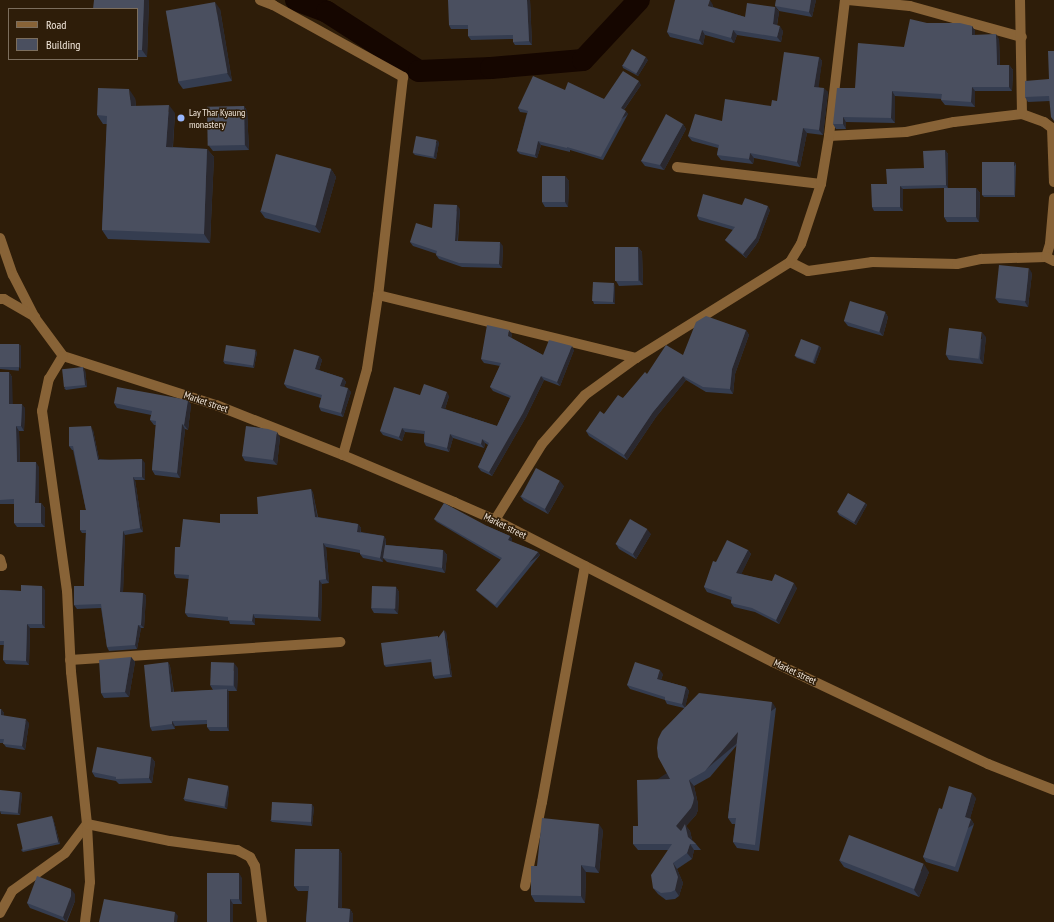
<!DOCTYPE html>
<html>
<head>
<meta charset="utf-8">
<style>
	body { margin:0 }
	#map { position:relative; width:1054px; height:922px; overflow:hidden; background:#2e1d09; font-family:"PT Sans Narrow",sans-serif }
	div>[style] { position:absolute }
	.canal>* { height:22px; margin:-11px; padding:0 11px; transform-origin:11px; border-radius:11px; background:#150600 }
	.minor>* { height:10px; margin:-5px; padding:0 5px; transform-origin:5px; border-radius:5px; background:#886337 }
	.wall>* { inset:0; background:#353d50; transform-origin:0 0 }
	.shaded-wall>* { inset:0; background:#2a282e; transform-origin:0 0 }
	.building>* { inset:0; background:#4a4f5f; transform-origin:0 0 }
	.dots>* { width:11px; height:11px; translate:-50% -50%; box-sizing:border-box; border:2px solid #2e1d09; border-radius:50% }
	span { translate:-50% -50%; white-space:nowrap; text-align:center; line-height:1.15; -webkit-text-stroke:3px #2e1d09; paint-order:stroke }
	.poi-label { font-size:10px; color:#f2e7db }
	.left { translate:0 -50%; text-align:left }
	.street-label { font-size:10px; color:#f2e7db }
	.legend { position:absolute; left:8px; top:8px; width:130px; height:52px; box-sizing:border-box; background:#2e1d09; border:1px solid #7c6e5d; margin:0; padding:5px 7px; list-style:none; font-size:12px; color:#f2e7db }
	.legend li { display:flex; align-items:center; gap:8px; height:20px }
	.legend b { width:20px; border:1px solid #7c6e5d }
</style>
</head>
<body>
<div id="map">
	<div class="canal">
		<div style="left:296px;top:0;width:33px;rotate:21deg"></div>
		<div style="left:327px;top:12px;width:109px;rotate:32.7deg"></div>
		<div style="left:419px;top:71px;width:72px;rotate:-2.4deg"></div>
		<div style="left:491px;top:68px;width:92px;rotate:-5deg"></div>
		<div style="left:583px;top:60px;width:82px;rotate:-47deg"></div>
	</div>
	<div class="minor">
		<div style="left:260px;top:0;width:14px;rotate:21deg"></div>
		<div style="left:273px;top:5px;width:149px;rotate:29deg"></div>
		<div style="left:403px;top:77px;width:219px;rotate:96.5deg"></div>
		<div style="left:848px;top:0;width:62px;rotate:5.5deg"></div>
		<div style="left:910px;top:6px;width:116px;rotate:15.5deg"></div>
		<div style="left:1022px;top:114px;width:23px;rotate:20deg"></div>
		<div style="left:1044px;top:122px;width:10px;rotate:37deg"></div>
		<div style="left:1052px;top:128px;width:54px;rotate:87.9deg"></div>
		<div style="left:829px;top:136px;width:77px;rotate:-3deg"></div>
		<div style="left:906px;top:132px;width:49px;rotate:-11.8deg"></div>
		<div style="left:954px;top:122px;width:68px;rotate:-6.7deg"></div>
		<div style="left:1022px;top:114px;width:114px;rotate:-91deg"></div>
		<div style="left:677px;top:167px;width:145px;rotate:6.7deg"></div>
		<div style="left:0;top:238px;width:39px;rotate:71deg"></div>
		<div style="left:13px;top:275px;width:48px;rotate:62.9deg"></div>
		<div style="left:35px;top:318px;width:47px;rotate:53.6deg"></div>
		<div style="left:63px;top:356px;width:161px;rotate:17.8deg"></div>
		<div style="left:216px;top:405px;width:136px;rotate:21.5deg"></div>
		<div style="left:343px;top:455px;width:121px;rotate:22.9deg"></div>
		<div style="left:454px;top:502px;width:45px;rotate:23.7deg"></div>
		<div style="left:495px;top:520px;width:312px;rotate:27.1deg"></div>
		<div style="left:773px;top:662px;width:238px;rotate:25.4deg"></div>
		<div style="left:988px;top:764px;width:71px;rotate:21.5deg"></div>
		<div style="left:1046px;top:257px;width:14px;rotate:-73deg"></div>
		<div style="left:1050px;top:244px;width:46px;rotate:-85deg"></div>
		<div style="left:790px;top:262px;width:20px;rotate:27deg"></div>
		<div style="left:808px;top:271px;width:65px;rotate:-8deg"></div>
		<div style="left:872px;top:262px;width:85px;rotate:1.3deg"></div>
		<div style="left:957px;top:264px;width:25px;rotate:-12deg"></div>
		<div style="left:981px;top:259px;width:65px;rotate:-1.8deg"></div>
		<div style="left:1046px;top:257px;width:9px;rotate:27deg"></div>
		<div style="left:0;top:299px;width:4px"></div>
		<div style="left:4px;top:299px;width:36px;rotate:30deg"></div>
		<div style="left:343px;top:455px;width:89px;rotate:-74.4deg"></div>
		<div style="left:367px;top:369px;width:75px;rotate:-81.5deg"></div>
		<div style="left:378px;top:295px;width:266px;rotate:13.7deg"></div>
		<div style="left:495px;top:520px;width:89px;rotate:-58.3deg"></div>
		<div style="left:542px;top:444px;width:65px;rotate:-48.7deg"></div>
		<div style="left:585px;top:395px;width:63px;rotate:-36deg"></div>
		<div style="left:636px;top:358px;width:181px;rotate:-31.9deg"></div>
		<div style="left:790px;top:262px;width:21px;rotate:-59deg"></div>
		<div style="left:801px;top:244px;width:63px;rotate:-71.6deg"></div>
		<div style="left:821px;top:184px;width:49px;rotate:-80.5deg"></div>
		<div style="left:829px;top:136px;width:137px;rotate:-83.3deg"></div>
		<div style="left:0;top:559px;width:7px;rotate:74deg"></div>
		<div style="left:2px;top:566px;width:2px;rotate:180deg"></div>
		<div style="left:70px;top:660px;width:271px;rotate:-3.8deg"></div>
		<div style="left:525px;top:886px;width:86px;rotate:-78.6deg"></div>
		<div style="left:542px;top:802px;width:240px;rotate:-79.7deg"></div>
		<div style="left:0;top:913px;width:25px;rotate:-61deg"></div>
		<div style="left:12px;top:891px;width:65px;rotate:-35.6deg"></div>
		<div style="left:65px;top:853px;width:36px;rotate:-53deg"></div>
		<div style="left:87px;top:824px;width:153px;rotate:-96deg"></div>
		<div style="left:71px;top:672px;width:81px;rotate:-92.8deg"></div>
		<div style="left:67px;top:591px;width:182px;rotate:-97.9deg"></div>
		<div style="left:42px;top:411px;width:33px;rotate:-78deg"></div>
		<div style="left:49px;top:379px;width:27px;rotate:-59deg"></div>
		<div style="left:85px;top:922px;width:40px;rotate:-82.9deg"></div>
		<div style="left:90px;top:882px;width:58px;rotate:-93deg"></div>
		<div style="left:87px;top:824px;width:85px;rotate:11.6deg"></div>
		<div style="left:170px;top:841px;width:68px;rotate:7.7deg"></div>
		<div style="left:237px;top:850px;width:15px;rotate:28deg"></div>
		<div style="left:250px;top:857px;width:10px;rotate:61deg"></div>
		<div style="left:255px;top:866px;width:56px;rotate:82.9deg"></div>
	</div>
	<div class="wall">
		<div style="clip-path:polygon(94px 0,149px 0,147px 57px,137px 57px,137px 9px)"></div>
		<div style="clip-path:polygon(530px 0,532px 45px,515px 45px,513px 42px,513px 39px,471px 40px,468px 36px,468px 29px,451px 29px,449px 25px)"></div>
		<div style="clip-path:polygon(776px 0,816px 0,812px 17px,779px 11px,775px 6px)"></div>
		<div style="clip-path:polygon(713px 5px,713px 7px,745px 17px,775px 7px,779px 12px,777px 26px,783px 31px,781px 42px,737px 35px,734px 43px,705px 35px,703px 45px,670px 37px,667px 32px)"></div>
		<div style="clip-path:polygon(220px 9px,232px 81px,183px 89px,178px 82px)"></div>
		<div style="clip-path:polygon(927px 23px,972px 26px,975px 31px,975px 35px,999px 39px,1000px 65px,1009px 65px,1013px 70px,1012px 91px,975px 91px,975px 107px,945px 105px,941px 100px,942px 99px,895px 96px,895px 123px,846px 122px,846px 129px,836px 129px,833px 124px,855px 88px,904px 47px)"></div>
		<div style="clip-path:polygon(819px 57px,822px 61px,818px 87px,828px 92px,823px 135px,807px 133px,800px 167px,754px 158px,753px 164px,721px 160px,717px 155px,718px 148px,692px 141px,688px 136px,722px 121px,771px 106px,777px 101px)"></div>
		<div style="clip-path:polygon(648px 60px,638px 76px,623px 68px,622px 65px)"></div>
		<div style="clip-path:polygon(1049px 79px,1050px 101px,1028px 102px,1025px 97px)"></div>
		<div style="clip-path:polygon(641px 85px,624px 110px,628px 114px,603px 160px,570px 150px,570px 152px,541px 145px,537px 158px,520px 154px,517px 151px,527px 113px,520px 112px,518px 108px,565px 90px,604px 99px)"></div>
		<div style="clip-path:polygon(135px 98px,136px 106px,175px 113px,173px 147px,207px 149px,214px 157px,210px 243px,108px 239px,102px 230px,107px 124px,103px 124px,97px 115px)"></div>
		<div style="clip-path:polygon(244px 106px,247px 111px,249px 150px,213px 151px,209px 146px)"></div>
		<div style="clip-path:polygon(683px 124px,686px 129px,664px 170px,645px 166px,641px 161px)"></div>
		<div style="clip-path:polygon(439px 142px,436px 159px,415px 155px,413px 153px)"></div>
		<div style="clip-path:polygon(945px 150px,948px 154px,948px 188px,976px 188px,980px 193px,979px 222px,947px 222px,944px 217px,944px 188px,903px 189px,903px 211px,874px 211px,872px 207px,887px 184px,924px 168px)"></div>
		<div style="clip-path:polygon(1014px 162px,1016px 164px,1015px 197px,984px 197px,982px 195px)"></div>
		<div style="clip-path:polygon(331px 169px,336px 177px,320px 233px,265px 218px,260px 211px)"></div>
		<div style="clip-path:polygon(565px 176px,569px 181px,568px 207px,545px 207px,542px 202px)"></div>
		<div style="clip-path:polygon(742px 205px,770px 210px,758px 242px,746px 258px,728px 243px,725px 240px,733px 230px,699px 220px,697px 216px)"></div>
		<div style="clip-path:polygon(460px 209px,458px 241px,503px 246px,502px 268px,462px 267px,439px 259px,436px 255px,437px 254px,413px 246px,410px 242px)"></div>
		<div style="clip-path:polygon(638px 247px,642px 252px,643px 285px,619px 286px,616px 281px)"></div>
		<div style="clip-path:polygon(1032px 273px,1028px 307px,999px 303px,995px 298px)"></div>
		<div style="clip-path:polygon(615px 286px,615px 304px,594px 304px,593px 301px)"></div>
		<div style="clip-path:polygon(885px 312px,888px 317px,883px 336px,848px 326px,844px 321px)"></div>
		<div style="clip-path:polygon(746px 330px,749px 335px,735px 374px,733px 394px,706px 392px,686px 380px,656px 417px,627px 460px,589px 436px,586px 431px,604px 414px,623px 398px,647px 374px,683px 355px)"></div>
		<div style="clip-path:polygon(512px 334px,511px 338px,543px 355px,574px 350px,560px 386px,544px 380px,526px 417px,492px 476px,481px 471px,478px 467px,488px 445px,485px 443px,484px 448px,453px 438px,449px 452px,426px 446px,424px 442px,424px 434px,405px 432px,402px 441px,383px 435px,380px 431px,420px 395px,449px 396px,445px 409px,497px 426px,510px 398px,493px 391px,490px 387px,500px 366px,484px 363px,481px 359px)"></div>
		<div style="clip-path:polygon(986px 337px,983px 364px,949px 360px,946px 355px)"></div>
		<div style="left:0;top:344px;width:21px;height:25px;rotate:5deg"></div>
		<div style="clip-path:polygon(819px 346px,821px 348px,815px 364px,797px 358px,795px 356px)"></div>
		<div style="clip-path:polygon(257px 352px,254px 368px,225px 364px,223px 361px)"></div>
		<div style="clip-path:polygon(319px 356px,322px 360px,319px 370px,343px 378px,346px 382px,344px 387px,351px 392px,343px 417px,321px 411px,319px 407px,321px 398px,287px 388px,284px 384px)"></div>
		<div style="clip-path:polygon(85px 370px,87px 387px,66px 390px,64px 388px)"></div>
		<div style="clip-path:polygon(0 372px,9px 372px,12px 377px,12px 404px,25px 408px,24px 431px,19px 431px,20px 462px,39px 467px,39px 503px,41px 503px,45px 508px,45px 527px,17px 527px,14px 523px,14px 504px,0 504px)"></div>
		<div style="clip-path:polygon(188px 400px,191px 405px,188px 430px,185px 429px,180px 478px,155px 475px,152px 470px,156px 425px,154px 425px,150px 420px,151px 415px,117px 408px,114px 403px)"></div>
		<div style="clip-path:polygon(93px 430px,99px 459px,145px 463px,145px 480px,135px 480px,143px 532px,125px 535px,123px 592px,143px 593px,146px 596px,144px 628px,141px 628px,137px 649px,109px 651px,107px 647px,101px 608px,77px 609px,74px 605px,84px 586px,86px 533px,82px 533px,80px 530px,86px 510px,73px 450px,72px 450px,69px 446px)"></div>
		<div style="clip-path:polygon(280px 437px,277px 465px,245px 461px,242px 456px)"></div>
		<div style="clip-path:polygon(564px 486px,548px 514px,524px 501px,520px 496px)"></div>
		<div style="clip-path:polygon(311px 489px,313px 493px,318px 517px,358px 524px,361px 528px,361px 532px,384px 536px,386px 540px,386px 545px,443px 550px,447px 555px,445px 573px,387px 562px,383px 558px,383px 562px,363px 558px,360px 554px,360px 553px,326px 547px,329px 583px,322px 584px,321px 621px,255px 618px,255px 625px,230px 624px,229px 621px,188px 617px,185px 613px,189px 579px,176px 578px,174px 574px,180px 547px,220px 523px,258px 514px)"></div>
		<div style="clip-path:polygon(865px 503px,867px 505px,856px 525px,839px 515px,838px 513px)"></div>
		<div style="clip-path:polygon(434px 519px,487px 526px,510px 536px,512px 539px,511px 542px,538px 552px,540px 555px,497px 608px,479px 593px,476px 590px,501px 560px,437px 522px)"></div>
		<div style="clip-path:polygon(651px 534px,636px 559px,619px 549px,616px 544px)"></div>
		<div style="clip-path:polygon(748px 550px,751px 554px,741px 574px,797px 588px,779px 624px,755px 612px,734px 607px,731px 603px,731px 600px,707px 592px,704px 587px,716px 562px)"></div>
		<div style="clip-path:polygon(396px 587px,399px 592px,398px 614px,374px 613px,371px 608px)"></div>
		<div style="clip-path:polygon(0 590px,21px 591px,45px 590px,45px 628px,30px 628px,29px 665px,6px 664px,3px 660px,4px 645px,0 645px)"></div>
		<div style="clip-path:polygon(446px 632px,452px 677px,435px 679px,433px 676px,432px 662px,386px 667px,384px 665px,439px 637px)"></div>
		<div style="clip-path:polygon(131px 657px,135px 662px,129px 697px,104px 698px,101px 693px)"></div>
		<div style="clip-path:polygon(168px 662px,170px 666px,174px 692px,213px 690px,210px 685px,238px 668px,237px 691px,228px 691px,229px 693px,229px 731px,210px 731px,207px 727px,207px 724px,175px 726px,175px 729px,152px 731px,150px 727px)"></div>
		<div style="clip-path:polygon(663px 674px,661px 680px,686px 687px,689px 691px,685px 707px,776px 708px,759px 851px,737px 848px,733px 842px,735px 824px,732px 824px,728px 818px,737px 745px,710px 777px,694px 786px,698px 804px,698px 810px,696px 815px,686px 826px,690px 831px,692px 840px,696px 844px,701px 850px,694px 850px,692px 859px,677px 869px,683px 883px,679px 896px,675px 899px,666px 900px,658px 894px,653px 888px,668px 850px,638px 850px,633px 844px,638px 826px,670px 779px,684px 708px,667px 704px,665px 700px,630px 689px,627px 685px)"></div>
		<div style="clip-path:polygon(0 709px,1px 709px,4px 713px,4px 716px,29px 723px,25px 750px,6px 747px,3px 743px,0 743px)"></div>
		<div style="clip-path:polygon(151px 757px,155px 762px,152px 783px,119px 784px,116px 781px,95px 777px,92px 772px)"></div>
		<div style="clip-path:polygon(228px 786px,229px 789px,227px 809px,185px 801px,183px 798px)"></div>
		<div style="clip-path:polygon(20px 792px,22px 794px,20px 815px,1px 814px,0 811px)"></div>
		<div style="clip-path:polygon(976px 798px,970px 818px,974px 824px,958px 872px,926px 862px,923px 857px,942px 809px)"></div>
		<div style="clip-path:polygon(314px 807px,312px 826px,272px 822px,270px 820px)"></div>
		<div style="clip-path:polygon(53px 818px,60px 844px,23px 852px,21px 850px)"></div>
		<div style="clip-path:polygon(603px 830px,599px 873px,586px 872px,585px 903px,535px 902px,531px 895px,537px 866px)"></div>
		<div style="clip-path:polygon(295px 849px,339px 849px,342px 854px,342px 908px,350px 909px,353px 914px,353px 922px,306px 922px,308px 891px,298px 891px,294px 886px)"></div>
		<div style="clip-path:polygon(839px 860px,929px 872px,919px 897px,844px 867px)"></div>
		<div style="clip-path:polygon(242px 878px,242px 904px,233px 904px,233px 922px,207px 922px)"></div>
		<div style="clip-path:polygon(75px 894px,75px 901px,67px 922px,30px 908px,27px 903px)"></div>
	</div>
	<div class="shaded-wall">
		<div style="clip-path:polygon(144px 0,149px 0,147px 57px,142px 50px)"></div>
		<div style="clip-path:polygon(527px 0,530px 0,532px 45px,529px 41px)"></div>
		<div style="clip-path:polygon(710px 0,713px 5px,712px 11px,708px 6px)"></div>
		<div style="clip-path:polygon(811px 0,816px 0,812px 17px,809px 12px)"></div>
		<div style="clip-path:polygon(215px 2px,220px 9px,232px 81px,227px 73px)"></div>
		<div style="clip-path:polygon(775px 7px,779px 12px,776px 29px,773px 24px)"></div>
		<div style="clip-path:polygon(780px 26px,783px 31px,781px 42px,777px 37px)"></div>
		<div style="clip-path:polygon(972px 26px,975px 31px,975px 40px,972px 35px)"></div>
		<div style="clip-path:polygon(702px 30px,705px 35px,703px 45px,699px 40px)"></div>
		<div style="clip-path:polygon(733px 30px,737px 35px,734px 43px,731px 38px)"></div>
		<div style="clip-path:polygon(996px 34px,999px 39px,1000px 70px,997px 65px)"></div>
		<div style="clip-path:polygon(646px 57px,648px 60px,638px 76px,636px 74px)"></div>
		<div style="clip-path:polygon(819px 57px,822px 61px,818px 92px,814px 87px)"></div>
		<div style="clip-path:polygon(1009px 65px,1013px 70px,1012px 91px,1009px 87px)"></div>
		<div style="clip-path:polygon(639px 81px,641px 85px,623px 111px,621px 108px)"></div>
		<div style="clip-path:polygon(972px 87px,975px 91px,975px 107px,971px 102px)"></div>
		<div style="clip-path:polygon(824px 88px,828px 92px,823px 135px,819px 130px)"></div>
		<div style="clip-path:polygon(129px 89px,135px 98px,137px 115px,131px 106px)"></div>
		<div style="clip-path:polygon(892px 91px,895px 96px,895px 123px,891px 118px)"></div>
		<div style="clip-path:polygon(169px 105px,175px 113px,172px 156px,166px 147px)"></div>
		<div style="clip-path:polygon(244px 106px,247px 111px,249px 150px,245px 145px)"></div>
		<div style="left:626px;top:111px;width:4px;height:52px;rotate:56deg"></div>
		<div style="clip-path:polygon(843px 117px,846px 122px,846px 129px,843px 124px)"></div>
		<div style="clip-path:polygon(683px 124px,686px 129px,664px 170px,660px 165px)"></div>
		<div style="clip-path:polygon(803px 128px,807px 133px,800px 167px,797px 162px)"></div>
		<div style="clip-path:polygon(437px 140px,439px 142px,436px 159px,434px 157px)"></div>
		<div style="clip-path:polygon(538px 141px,541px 145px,537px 158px,535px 155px)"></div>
		<div style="clip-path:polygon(207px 149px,214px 157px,210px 243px,204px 234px)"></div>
		<div style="clip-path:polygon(945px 150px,948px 154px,948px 188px,946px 185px)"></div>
		<div style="clip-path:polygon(750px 153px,754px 158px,753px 164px,749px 159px)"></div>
		<div style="left:1014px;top:162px;width:3px;height:33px;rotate:45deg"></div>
		<div style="clip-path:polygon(331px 169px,336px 177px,320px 233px,315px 226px)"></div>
		<div style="clip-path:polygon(565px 176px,569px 181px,568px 207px,565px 202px)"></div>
		<div style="clip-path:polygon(900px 186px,903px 189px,903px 211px,900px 207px)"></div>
		<div style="clip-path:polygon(976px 188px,980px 193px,979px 222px,976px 217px)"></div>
		<div style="clip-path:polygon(457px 205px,460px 209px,457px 245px,455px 241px)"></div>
		<div style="clip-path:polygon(768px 206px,770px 210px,758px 242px,746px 258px,743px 254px)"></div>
		<div style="clip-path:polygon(500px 242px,503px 246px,502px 268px,499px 264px)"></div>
		<div style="clip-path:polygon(638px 247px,642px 252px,643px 285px,639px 280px)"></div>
		<div style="clip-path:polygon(1029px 268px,1032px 273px,1028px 307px,1025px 302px)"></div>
		<div style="clip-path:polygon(614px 283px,615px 286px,615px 304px,613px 302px)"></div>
		<div style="clip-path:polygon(885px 312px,888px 317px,883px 336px,879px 331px)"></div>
		<div style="clip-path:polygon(509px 330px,512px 334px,511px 340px,508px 336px)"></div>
		<div style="clip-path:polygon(746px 330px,749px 335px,735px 374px,733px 394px,730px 389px,732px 369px)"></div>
		<div style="clip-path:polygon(982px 332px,986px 337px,983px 364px,980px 359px)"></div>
		<div style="clip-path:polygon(19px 344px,21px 346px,21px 369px,19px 367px)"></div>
		<div style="clip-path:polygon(572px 346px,574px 350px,560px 386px,557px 382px)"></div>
		<div style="clip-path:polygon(819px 346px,821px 348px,815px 364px,814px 362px)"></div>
		<div style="clip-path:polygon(256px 350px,257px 352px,254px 368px,253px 366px)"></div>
		<div style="clip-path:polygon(319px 356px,322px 360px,318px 373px,315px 369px)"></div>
		<div style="clip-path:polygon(83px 367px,85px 370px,87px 387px,85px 385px)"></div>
		<div style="clip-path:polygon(9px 372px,12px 377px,13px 408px,9px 404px)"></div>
		<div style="clip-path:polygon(541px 376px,544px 380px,526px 417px,492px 476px,489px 472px)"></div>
		<div style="clip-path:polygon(683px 376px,686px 380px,656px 417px,627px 460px,624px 455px,653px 412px)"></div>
		<div style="clip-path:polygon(343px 378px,346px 382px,343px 390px,340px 386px)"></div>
		<div style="clip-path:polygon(348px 388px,351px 392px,343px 417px,341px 413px)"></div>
		<div style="clip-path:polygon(447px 392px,449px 396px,444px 412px,441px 408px)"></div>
		<div style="clip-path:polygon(188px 400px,191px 405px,188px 430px,184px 425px)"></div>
		<div style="clip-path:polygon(22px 404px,25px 408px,24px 431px,21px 426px)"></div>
		<div style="clip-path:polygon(182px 424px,185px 429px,180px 478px,177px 473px)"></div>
		<div style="clip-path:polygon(16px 426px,19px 431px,20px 467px,17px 462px)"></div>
		<div style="clip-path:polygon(91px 426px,93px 430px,100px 463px,98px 460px)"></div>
		<div style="clip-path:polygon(402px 428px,405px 432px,402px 441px,399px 437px)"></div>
		<div style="clip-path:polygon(277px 432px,280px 437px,277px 465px,273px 460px)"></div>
		<div style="clip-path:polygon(450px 434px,453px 438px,449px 452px,447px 448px)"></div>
		<div style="clip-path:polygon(482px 439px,485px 443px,484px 448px,481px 444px)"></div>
		<div style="clip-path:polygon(142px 459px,145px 463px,145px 480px,142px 477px)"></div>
		<div style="clip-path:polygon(36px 462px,39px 467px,39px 508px,35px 503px)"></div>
		<div style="clip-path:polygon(133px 477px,135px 480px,143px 532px,140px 528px)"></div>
		<div style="clip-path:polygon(560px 481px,564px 486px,548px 514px,545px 509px)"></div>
		<div style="clip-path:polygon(311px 489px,313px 493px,318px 521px,315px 517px)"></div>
		<div style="clip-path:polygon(41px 503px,45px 508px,45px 527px,41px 523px)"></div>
		<div style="clip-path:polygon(865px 503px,867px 505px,856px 525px,854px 522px)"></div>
		<div style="clip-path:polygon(358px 524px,361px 528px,360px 536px,357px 532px)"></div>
		<div style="clip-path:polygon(647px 529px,651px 534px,636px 559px,633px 554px)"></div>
		<div style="clip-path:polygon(123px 531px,125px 535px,123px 595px,120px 592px)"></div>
		<div style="clip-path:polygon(384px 536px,386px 540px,383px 562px,380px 558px)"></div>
		<div style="clip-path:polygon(510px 536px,512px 539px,511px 544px,508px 540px)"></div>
		<div style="clip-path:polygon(323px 543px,326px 547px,329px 583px,326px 579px)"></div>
		<div style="clip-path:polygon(443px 550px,447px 555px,445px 573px,442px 568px)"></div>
		<div style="clip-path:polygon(748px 550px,751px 554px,740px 577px,736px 573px)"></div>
		<div style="left:538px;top:552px;width:4px;height:68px;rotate:56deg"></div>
		<div style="clip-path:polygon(319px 580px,322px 584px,321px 621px,318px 617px)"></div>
		<div style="clip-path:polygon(794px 583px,797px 588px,779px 624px,776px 620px)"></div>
		<div style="clip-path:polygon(42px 586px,45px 590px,45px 628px,42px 624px)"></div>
		<div style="clip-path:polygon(396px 587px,399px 592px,398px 614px,394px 609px)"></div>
		<div style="clip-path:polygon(143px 593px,146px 596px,144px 628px,141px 625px)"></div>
		<div style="clip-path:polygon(253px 614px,255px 618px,255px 625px,252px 621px)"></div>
		<div style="clip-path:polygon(27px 624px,30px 628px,29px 665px,26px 661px)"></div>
		<div style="clip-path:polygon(138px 625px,141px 628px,137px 649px,135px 645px)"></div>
		<div style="clip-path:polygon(444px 630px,446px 632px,452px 677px,450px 674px)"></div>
		<div style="clip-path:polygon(131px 657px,135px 662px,129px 697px,125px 692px)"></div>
		<div style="clip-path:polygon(168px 662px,170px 666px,174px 696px,171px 692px)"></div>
		<div style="clip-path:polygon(234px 663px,238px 668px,237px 691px,234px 686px)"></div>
		<div style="clip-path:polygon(660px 670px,663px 674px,660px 683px,657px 679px)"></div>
		<div style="clip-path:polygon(686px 687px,689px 691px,685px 708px,682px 704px)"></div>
		<div style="clip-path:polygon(227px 689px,229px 693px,229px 731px,227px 727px)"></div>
		<div style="left:772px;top:702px;width:7px;height:144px;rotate:56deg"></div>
		<div style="clip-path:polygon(1px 709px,4px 713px,4px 719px,1px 715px)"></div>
		<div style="clip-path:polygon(26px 719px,29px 723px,25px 750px,22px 746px)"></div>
		<div style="clip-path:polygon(172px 721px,175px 726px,175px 729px,172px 724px)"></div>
		<div style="left:738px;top:732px;width:8px;height:51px;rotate:50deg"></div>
		<div style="clip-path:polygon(151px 757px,155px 762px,152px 783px,149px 778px)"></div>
		<div style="clip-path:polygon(689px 780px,694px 786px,698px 804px,698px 810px,696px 815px,686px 826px,690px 831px,693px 843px,680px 832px,676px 826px)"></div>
		<div style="clip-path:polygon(228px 786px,229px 789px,227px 809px,225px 807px)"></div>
		<div style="clip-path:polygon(20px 792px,22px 794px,20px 815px,18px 813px)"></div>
		<div style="clip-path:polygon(972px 793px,976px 798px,969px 822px,965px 817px)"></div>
		<div style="clip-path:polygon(312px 804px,314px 807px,312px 826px,311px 823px)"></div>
		<div style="clip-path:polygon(52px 816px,53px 818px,60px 844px,58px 842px)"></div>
		<div style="left:971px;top:819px;width:6px;height:51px;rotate:59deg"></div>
		<div style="clip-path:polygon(599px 824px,603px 830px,599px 873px,595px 867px)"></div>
		<div style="clip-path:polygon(690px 844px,694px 850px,692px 859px,687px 853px)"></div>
		<div style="clip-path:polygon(339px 849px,342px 854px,342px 913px,338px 908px)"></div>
		<div style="clip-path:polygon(673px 863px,677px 869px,683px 883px,679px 896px,675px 890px)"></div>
		<div style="clip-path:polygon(924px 864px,929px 872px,919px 897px,914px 890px)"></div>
		<div style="clip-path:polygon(581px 865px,586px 872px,585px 903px,581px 896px)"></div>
		<div style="clip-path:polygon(239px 873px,242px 878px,242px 904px,239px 899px)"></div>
		<div style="clip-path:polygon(71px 889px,75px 894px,75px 901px,66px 922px,63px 917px)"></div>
		<div style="clip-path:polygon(230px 899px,233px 904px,233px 922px,230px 922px)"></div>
		<div style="clip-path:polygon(350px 909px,353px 914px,353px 922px,349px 922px)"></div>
		<div style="clip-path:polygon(175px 912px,178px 916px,177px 922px,174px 922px)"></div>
	</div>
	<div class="building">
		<div style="clip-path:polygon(94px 0,144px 0,142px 50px,137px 50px,137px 9px,93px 9px)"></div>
		<div style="clip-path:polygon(448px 0,527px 0,529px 41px,513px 42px,513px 35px,468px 36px,468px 25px,449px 25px)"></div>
		<div style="clip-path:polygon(675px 0,710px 0,708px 6px,745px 17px,747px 3px,775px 7px,773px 24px,780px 26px,777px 37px,733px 30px,731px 38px,702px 30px,699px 40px,667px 32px)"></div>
		<div style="clip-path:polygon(776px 0,811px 0,809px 12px,775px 6px)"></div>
		<div style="left:215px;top:2px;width:72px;height:50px;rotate:80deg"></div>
		<div style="clip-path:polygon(910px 19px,927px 23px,960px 23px,972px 26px,972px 35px,996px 34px,997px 65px,1009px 65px,1009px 87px,972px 87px,971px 102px,941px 100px,942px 94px,892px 91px,891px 118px,843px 117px,843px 124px,833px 124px,837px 88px,855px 88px,858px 43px,904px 47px)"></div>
		<div style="left:632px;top:49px;width:16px;height:19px;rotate:30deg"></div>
		<div style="clip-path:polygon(1048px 51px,1054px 51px,1054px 121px,1051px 117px,1049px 96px,1025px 97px,1025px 81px,1049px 79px)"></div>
		<div style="clip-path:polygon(784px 52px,819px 57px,814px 87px,824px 88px,819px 130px,803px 128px,797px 162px,750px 153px,749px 159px,717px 155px,719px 145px,688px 136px,695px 114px,722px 121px,725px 99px,771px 106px,772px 100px,777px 101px)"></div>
		<div style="clip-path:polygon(623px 71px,639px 81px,621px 108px,626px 111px,601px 157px,567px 147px,567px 148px,538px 141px,535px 155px,517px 151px,528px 111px,518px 108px,533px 76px,565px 90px,568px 82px,604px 99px)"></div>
		<div style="clip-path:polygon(98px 88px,129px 89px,131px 106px,169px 105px,166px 147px,207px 149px,204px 234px,102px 230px,107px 116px,97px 115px)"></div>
		<div style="left:244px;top:106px;width:39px;height:37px;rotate:89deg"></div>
		<div style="clip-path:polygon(666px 114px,683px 124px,660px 165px,641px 161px)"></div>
		<div style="left:416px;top:136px;width:21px;height:17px;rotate:11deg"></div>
		<div style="clip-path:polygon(945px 150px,946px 185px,900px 186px,900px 207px,872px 207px,871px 184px,887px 184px,886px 169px,924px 168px,923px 151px)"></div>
		<div style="left:276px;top:154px;width:57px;height:59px;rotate:15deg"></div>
		<div style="left:982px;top:162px;width:32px;height:33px"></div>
		<div style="left:542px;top:176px;width:23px;height:26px"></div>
		<div style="left:944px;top:188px;width:32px;height:29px"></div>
		<div style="clip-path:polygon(703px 194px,742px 205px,745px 198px,768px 206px,756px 238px,743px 254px,725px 240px,735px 227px,697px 216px)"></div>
		<div style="clip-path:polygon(434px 204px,457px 205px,455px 241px,500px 242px,499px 264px,459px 263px,436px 255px,437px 251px,410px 242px,416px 223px,432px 228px)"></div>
		<div style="left:615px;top:247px;width:23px;height:34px"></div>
		<div style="left:999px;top:265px;width:30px;height:33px;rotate:6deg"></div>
		<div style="left:593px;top:282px;width:21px;height:19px;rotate:3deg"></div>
		<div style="left:850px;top:301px;width:37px;height:21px;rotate:17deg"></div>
		<div style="clip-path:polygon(706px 316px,746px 330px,732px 369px,730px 389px,703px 387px,683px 376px,653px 412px,624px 455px,586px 431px,600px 411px,604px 414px,618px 395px,623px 398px,645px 372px,647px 374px,666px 345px,683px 355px,696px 322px)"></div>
		<div style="clip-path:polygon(487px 325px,509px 330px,508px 336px,543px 355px,549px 340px,572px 346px,557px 382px,541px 376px,523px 413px,489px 472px,478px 467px,489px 443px,482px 439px,481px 444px,450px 434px,447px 448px,424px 442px,425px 431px,402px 428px,399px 437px,380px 431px,394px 387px,420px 395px,424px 384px,447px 392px,441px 408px,497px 426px,511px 396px,490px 387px,501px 363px,481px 359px)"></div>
		<div style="left:949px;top:328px;width:33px;height:27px;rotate:7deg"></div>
		<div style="left:801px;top:339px;width:19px;height:18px;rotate:21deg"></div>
		<div style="left:0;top:344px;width:19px;height:23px"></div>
		<div style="left:226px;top:345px;width:30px;height:16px;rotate:9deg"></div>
		<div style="clip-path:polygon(294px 349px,319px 356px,315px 369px,343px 378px,340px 386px,348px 388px,341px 413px,319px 407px,322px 395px,284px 384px)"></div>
		<div style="left:83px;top:367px;width:18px;height:21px;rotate:84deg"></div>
		<div style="clip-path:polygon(0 372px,9px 372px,9px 404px,22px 404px,21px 426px,16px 426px,17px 462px,36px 462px,35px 503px,41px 503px,41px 523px,14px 523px,14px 499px,0 500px)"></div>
		<div style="clip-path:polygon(117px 387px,188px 400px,184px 425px,182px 424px,177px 473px,152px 470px,156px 421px,150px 420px,152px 411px,114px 403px)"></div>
		<div style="clip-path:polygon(91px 426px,98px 460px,142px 459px,142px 477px,133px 477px,140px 528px,123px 531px,120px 592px,143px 593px,141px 625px,138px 625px,135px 645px,107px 647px,101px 604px,74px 605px,74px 586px,84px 586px,86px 530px,80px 530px,80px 510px,86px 510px,73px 446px,69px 446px,69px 427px)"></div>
		<div style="clip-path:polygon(246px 426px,268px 429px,277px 432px,273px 460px,242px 456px)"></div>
		<div style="left:536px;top:468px;width:27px;height:32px;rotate:28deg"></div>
		<div style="clip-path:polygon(311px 489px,315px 517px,358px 524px,357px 532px,384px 536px,380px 558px,360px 554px,360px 550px,323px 543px,326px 579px,319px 580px,318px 617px,253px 614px,252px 621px,228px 620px,228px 617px,185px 613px,189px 575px,174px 574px,175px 547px,180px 547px,183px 519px,220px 523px,220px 514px,258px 514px,257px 497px)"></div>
		<div style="left:848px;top:493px;width:20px;height:22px;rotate:30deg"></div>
		<div style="clip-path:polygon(444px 503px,487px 526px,510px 536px,508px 540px,538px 552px,495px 605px,476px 590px,502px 558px,434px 519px)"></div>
		<div style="left:630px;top:519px;width:20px;height:29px;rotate:30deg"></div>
		<div style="clip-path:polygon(727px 540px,748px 550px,736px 573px,772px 581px,775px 574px,794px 583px,776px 620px,752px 608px,731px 603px,732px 597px,704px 587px,713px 561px,716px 562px)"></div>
		<div style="clip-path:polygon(385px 545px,443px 550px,442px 568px,383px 558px)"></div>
		<div style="clip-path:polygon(21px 585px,42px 586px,42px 624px,27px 624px,26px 661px,3px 660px,4px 641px,0 641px,0 590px,21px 591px)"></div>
		<div style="left:372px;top:586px;width:24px;height:22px;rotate:2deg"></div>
		<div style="clip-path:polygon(444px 630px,450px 674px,433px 676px,431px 659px,384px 665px,381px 643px,438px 636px,438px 638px)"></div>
		<div style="clip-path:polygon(131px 657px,125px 692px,101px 693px,99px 660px)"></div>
		<div style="clip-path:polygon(168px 662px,171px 692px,227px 689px,227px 727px,207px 727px,207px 720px,172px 721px,172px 724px,150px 727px,144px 665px)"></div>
		<div style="left:211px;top:662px;width:23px;height:23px;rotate:2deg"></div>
		<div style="clip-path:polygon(635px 662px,660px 670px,657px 679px,686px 687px,682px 704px,665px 700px,665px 697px,627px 685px)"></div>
		<div style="clip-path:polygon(699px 693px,772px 702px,755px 845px,733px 842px,736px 818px,728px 818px,738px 732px,705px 771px,689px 780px,694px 798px,693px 803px,691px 808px,676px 826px,681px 831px,685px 824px,688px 837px,696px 844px,690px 844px,687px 853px,673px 863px,678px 877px,675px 890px,671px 892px,661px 893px,653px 888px,651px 875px,672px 844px,633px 844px,633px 826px,638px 826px,637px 780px,670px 779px,658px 757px,657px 748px,658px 739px,662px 731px)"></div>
		<div style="clip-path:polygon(0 709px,1px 709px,1px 715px,26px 719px,22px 746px,3px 744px,4px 739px,0 739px)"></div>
		<div style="clip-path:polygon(97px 747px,151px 757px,149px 778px,116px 779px,116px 777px,92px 772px)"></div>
		<div style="left:188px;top:778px;width:41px;height:21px;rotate:11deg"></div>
		<div style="clip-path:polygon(949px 786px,972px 793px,965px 817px,971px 819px,955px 867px,923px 857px,939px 808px,942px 809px)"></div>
		<div style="left:0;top:790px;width:20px;height:21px;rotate:6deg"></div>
		<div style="left:272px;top:802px;width:40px;height:18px;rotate:3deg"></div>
		<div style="left:52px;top:816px;width:27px;height:36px;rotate:77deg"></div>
		<div style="clip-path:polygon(542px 818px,599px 824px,595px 867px,581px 865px,581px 896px,531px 895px,531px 866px,537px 866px)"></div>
		<div style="left:849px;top:835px;width:80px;height:27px;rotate:21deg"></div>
		<div style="clip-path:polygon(295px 849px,339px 849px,338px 908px,350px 909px,349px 922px,306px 922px,309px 886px,294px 886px)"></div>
		<div style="clip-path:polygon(207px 873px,239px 873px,239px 899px,230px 899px,230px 922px,207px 922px)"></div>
		<div style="clip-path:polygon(37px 876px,71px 889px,71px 896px,63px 917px,27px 903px)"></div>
		<div style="clip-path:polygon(104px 899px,175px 912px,174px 922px,99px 922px)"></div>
	</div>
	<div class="dots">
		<div style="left:181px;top:118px;background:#97b6fd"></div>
	</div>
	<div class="poi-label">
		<span class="left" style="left:189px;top:118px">Lay Thar Kyaung<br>monastery</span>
	</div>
	<div class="street-label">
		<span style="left:206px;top:402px;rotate:19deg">Market street</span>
		<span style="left:505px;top:526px;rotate:26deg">Market street</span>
		<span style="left:795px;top:672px;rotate:25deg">Market street</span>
	</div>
	<ul class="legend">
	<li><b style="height:5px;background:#886337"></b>Road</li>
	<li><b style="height:11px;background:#4a4f5f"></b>Building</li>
	</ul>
</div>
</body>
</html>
